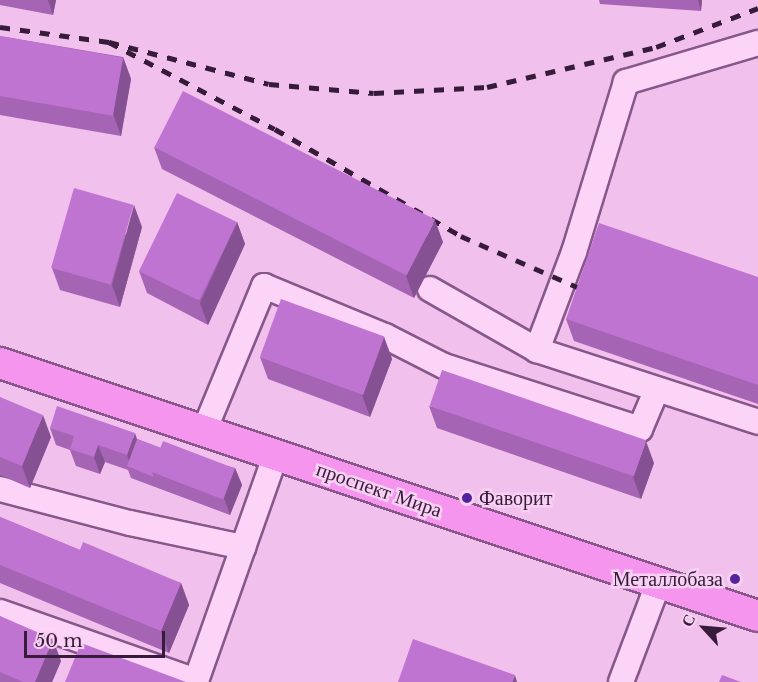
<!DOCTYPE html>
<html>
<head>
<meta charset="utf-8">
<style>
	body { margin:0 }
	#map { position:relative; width:758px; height:682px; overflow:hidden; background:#f1c0ec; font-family:"Libre Baskerville",serif }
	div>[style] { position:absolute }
	.roads { filter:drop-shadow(2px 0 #87578b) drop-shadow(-2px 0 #87578b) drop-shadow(0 2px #87578b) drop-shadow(0 -2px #87578b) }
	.minor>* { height:24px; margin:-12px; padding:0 12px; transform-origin:12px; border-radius:12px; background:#fbd4f7 }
	.major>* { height:30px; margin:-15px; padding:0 15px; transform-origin:15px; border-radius:15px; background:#f695ee }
	.rail>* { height:4.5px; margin-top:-2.25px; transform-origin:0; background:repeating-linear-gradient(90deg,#361c3a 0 10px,transparent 0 20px) }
	.wall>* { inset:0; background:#a564b4 }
	.shaded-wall>* { inset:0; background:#865192 }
	.building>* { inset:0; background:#c074d1; transform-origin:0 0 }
	.dots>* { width:16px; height:16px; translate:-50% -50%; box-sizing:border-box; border:3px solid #f8d0f3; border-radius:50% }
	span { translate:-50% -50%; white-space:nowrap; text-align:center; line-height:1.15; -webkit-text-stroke:5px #f8d0f3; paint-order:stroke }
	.street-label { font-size:20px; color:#361c3a }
	.poi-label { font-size:20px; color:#361c3a }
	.left { translate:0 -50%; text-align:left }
	.right { translate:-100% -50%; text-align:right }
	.north { position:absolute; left:674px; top:598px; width:60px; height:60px; -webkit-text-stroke:4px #f8d0f3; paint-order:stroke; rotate:296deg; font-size:16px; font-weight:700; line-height:24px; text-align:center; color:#361c3a }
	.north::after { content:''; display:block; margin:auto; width:21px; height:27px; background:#361c3a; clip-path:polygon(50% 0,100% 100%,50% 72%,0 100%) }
	.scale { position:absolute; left:24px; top:631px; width:141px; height:27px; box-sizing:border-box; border:3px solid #361c3a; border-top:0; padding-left:8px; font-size:18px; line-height:21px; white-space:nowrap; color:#361c3a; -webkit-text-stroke:4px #f8d0f3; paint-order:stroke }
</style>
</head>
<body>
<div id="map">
	<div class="roads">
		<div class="minor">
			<div style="left:758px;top:43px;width:138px;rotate:163.5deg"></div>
			<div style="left:626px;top:82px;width:178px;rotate:107deg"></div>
			<div style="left:574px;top:252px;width:105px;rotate:110.7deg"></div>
			<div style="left:537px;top:350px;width:232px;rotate:18deg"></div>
			<div style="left:430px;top:289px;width:123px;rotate:29.7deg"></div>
			<div style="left:204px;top:431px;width:157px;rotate:-67.5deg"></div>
			<div style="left:264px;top:286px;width:131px;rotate:22.5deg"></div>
			<div style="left:385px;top:336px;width:66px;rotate:27deg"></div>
			<div style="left:444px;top:366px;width:206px;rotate:17.8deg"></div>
			<div style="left:640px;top:429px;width:43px;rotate:-67deg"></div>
			<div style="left:0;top:489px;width:134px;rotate:14.7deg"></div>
			<div style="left:130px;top:523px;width:116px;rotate:12deg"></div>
			<div style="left:0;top:612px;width:208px;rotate:19.4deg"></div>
			<div style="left:196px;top:681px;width:241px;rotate:-70.6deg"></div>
			<div style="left:621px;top:682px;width:105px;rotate:-69.3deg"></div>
		</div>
		<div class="major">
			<div style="left:0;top:363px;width:799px;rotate:18.46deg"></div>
		</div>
	</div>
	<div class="rail">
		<div style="left:0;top:27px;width:110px;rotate:7.8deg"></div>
		<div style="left:109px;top:42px;width:187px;rotate:27.7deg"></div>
		<div style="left:275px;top:129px;width:215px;rotate:29.9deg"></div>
		<div style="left:461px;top:236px;width:127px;rotate:23.7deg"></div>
		<div style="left:109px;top:42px;width:165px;rotate:14.7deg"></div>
		<div style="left:269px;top:84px;width:105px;rotate:4.9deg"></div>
		<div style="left:374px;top:93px;width:113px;rotate:-3deg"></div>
		<div style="left:487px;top:87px;width:174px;rotate:-13.3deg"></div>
		<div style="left:656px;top:47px;width:109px;rotate:-20.9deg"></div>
	</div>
	<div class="wall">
		<div style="clip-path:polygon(0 0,56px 0,53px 15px,0 5px)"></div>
		<div style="clip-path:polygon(599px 0,702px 0,701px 11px,600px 4px)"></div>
		<div style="clip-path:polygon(0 36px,123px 57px,131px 79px,121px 136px,0 115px)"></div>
		<div style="clip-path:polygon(154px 147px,443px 242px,414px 298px,162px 169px)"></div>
		<div style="clip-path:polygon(237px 222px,245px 244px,208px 325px,147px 293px,139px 271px)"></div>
		<div style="clip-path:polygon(142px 227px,120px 307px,60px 290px,52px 268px)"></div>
		<div style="clip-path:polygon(758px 277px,758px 404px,574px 341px,566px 319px)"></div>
		<div style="clip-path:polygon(384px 337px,392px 359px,370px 417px,268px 379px,260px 357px)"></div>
		<div style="clip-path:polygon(0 397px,51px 437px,30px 488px,0 475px)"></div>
		<div style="clip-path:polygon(429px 406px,654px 463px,641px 499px,437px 428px)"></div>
		<div style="clip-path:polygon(50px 428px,137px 439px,161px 448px,235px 468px,242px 485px,230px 515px,131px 478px,128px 470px,105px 462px,100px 474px,76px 466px,70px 450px,56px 445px)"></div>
		<div style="clip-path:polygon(0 517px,80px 550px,181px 583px,189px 605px,169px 653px,0 583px)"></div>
		<div style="clip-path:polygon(0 616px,61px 661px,52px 682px,0 682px)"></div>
	</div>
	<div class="shaded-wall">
		<div style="clip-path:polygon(48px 0,56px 0,53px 15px)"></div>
		<div style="clip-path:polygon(698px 0,702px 0,701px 11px)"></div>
		<div style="clip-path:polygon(123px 57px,131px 79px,121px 136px,113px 114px)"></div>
		<div style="clip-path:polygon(134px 205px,142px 227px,120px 307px,112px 285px)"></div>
		<div style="clip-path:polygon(435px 220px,443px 242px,414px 298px,406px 276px)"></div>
		<div style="clip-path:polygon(237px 222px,245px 244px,208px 325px,200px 303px)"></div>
		<div style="clip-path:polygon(384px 337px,392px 359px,370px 417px,362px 395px)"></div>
		<div style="clip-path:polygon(43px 415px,51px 437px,30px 488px,22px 466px)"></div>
		<div style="clip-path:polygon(135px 433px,141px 451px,132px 469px,127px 455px)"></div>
		<div style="clip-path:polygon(646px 441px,654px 463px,641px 499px,633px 477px)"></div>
		<div style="clip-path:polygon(98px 445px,105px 462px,100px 474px,94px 457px)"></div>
		<div style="clip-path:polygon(235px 468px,242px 485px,230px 515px,224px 498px)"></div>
		<div style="clip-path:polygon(181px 583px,189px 605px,169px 653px,161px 631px)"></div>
		<div style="clip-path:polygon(53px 639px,61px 661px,52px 682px,35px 682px)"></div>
		<div style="clip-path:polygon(515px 675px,517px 682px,512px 682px)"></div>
	</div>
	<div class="building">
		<div style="left:0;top:36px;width:125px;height:59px;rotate:10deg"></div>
		<div style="left:183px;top:91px;width:283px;height:63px;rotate:27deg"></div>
		<div style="left:74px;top:188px;width:62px;height:83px;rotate:16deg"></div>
		<div style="left:177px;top:193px;width:67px;height:87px;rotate:26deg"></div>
		<div style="clip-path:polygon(599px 223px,758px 277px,758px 385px,566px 319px)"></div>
		<div style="left:281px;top:299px;width:110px;height:62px;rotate:20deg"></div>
		<div style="left:442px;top:370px;width:216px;height:38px;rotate:19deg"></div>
		<div style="clip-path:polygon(0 397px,43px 415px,22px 466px,0 457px)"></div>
		<div style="clip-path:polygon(57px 406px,135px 433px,127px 455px,98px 445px,94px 457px,70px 449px,74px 436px,50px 428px)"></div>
		<div style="clip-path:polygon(137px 439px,161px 448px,152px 472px,154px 477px,127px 466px)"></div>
		<div style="left:163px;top:441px;width:77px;height:33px;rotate:21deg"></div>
		<div style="clip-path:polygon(0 517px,80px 550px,83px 542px,181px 583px,161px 631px,0 565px)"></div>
		<div style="clip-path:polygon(0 616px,53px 639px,35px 682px,23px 682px,0 672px)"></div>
		<div style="clip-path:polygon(413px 639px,515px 675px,512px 682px,398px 682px)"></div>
		<div style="clip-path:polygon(81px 643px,186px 682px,65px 682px)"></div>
		<div style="clip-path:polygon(722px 675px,741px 682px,719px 682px)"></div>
	</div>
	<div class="dots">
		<div style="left:467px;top:498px;background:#53239e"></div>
		<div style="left:735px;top:579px;background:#53239e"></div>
	</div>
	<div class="street-label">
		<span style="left:379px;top:490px;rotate:19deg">проспект Мира</span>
	</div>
	<div class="poi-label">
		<span class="left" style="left:479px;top:498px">Фаворит</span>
		<span class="right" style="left:723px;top:579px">Металлобаза</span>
	</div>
	<div class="north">С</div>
	<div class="scale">50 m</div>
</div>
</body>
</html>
